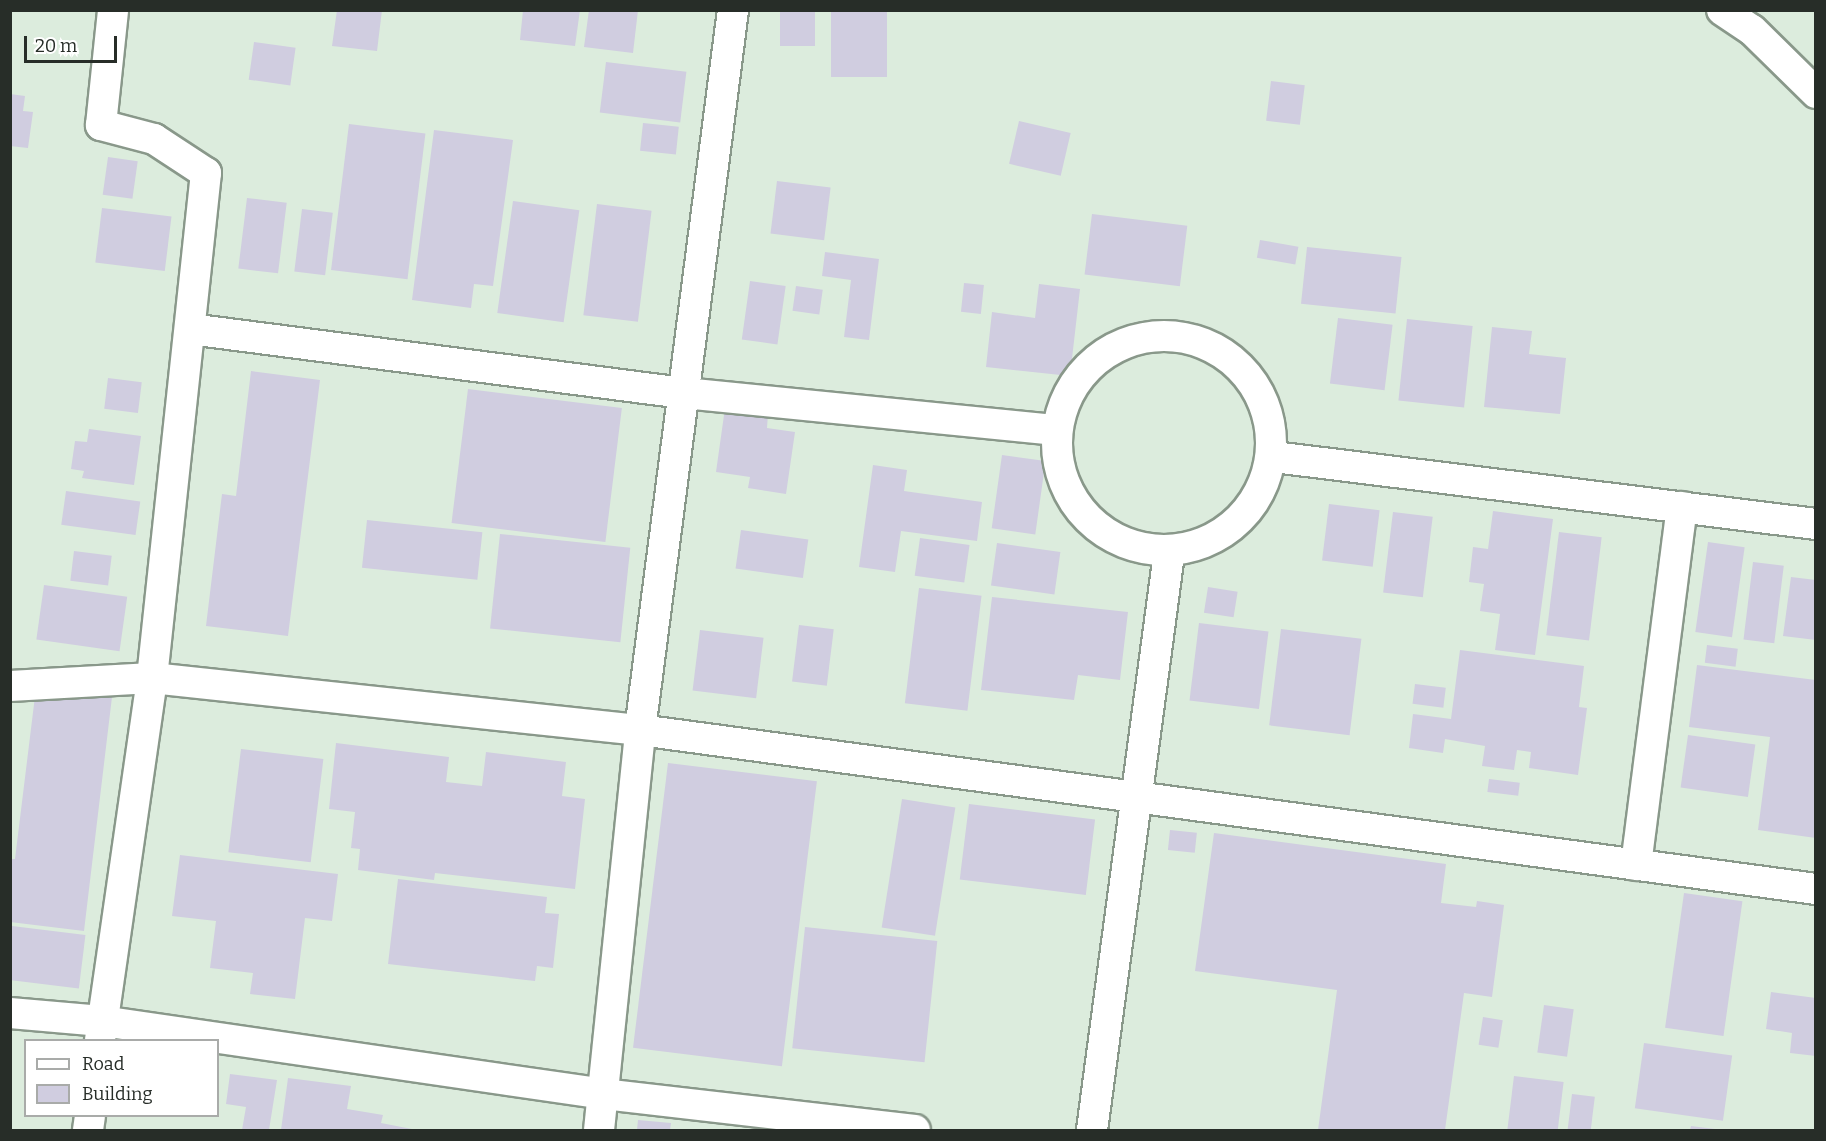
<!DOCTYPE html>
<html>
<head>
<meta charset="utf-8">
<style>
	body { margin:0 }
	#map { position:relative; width:1826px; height:1141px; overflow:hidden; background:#dcecdd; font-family:Bitter,serif }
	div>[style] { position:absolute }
	.building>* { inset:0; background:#d0cde0; transform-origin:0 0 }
	.roads { filter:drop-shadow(2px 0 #89988a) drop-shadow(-2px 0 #89988a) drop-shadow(0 2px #89988a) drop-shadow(0 -2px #89988a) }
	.street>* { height:30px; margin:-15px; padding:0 15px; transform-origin:15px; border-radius:15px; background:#fff }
	.street>.ring { margin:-15px; padding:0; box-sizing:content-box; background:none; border:30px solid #fff; border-radius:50% }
	span { translate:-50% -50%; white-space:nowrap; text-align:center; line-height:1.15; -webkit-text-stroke:4.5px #fff; paint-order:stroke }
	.frame { position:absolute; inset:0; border:12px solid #272d28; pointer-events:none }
	.legend { position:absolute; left:24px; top:1039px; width:195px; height:78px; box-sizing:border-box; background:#fff; border:2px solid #a9aba9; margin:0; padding:8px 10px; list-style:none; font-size:18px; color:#272d28 }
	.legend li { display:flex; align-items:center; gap:12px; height:30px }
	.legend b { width:30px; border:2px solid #a9aba9 }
	.scale { position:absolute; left:24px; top:36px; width:93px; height:27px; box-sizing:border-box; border:3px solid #272d28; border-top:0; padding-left:8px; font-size:18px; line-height:21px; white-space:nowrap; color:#272d28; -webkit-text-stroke:4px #fff; paint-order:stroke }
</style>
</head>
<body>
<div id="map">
	<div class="building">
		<div style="clip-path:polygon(337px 10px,382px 10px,377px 51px,332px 46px)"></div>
		<div style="clip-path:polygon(523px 10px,580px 10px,575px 46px,520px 40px)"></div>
		<div style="clip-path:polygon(589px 10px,638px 10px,633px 53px,584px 47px)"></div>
		<div style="left:780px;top:10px;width:35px;height:36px"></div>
		<div style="left:831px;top:10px;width:56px;height:67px"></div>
		<div style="left:254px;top:42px;width:42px;height:38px;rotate:8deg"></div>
		<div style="left:606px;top:62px;width:81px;height:51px;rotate:7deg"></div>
		<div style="left:1271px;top:81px;width:34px;height:40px;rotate:7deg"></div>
		<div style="clip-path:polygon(10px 94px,25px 96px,23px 111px,33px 112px,28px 148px,10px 146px)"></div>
		<div style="left:1019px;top:121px;width:53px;height:44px;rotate:13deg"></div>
		<div style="left:643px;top:123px;width:36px;height:28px;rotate:6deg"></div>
		<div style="left:349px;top:124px;width:77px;height:147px;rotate:7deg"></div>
		<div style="clip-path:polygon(434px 130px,513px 140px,493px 286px,474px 284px,471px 308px,412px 300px)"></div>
		<div style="left:108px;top:157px;width:30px;height:38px;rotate:8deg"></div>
		<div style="left:777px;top:181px;width:54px;height:53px;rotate:7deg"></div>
		<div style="left:247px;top:198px;width:40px;height:71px;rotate:7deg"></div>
		<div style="left:513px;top:201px;width:67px;height:113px;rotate:8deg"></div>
		<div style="left:597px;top:204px;width:55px;height:112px;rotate:7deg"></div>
		<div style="left:102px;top:208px;width:70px;height:55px;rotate:7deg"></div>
		<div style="left:302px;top:209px;width:31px;height:63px;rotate:7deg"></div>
		<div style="left:1092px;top:214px;width:96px;height:61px;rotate:7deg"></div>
		<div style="left:1260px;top:240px;width:39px;height:18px;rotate:10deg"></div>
		<div style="left:1307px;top:247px;width:95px;height:57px;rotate:6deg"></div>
		<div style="clip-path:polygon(825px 252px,879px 259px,869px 340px,844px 337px,851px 280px,822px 276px)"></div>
		<div style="left:750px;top:281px;width:36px;height:59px;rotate:8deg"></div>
		<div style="left:964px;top:283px;width:20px;height:29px;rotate:6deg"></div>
		<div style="clip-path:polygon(1039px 284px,1080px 289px,1070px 376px,986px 367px,992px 312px,1035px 318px)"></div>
		<div style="left:796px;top:286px;width:27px;height:25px;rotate:8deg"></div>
		<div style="left:1338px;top:318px;width:55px;height:66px;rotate:7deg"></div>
		<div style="left:1407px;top:319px;width:66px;height:82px;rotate:6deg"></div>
		<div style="clip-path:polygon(1492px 327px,1532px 331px,1529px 354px,1566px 358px,1560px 414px,1484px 407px)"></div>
		<div style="clip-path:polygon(251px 371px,320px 380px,288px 636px,206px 626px,222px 494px,236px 496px)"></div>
		<div style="left:108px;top:378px;width:34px;height:31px;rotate:7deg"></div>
		<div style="left:468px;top:389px;width:155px;height:135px;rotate:7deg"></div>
		<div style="clip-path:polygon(725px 408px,768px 414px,767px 428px,795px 432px,786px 494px,748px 488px,750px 477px,716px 472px)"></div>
		<div style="clip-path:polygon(89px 429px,141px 436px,134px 485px,82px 478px,84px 471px,71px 469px,75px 441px,87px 442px)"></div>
		<div style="left:1002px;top:455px;width:44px;height:74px;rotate:8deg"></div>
		<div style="clip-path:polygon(873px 465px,907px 470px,904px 491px,982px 502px,977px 541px,901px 531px,895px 572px,859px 567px)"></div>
		<div style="left:66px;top:491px;width:75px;height:34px;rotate:8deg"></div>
		<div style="left:1329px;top:504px;width:51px;height:57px;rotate:7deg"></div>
		<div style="clip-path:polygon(1493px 511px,1553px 519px,1535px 655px,1495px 650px,1500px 614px,1480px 611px,1484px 584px,1469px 582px,1473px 547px,1488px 549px)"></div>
		<div style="left:1393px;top:512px;width:40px;height:81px;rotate:7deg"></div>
		<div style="left:367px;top:520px;width:116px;height:48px;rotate:6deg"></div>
		<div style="left:741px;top:530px;width:68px;height:39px;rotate:8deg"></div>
		<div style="left:1559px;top:532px;width:43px;height:104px;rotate:7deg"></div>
		<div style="left:500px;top:534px;width:131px;height:95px;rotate:6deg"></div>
		<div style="left:920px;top:538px;width:50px;height:38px;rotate:8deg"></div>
		<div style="left:1708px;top:542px;width:37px;height:91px;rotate:8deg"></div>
		<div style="left:997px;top:543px;width:64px;height:43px;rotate:8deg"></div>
		<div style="left:74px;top:551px;width:38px;height:30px;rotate:7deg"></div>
		<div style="left:1753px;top:562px;width:31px;height:78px;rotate:7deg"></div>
		<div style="clip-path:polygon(1791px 577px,1816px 580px,1816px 640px,1783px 636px)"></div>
		<div style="left:44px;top:585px;width:84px;height:55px;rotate:8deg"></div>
		<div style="left:1208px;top:587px;width:30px;height:26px;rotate:9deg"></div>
		<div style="left:919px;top:588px;width:63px;height:116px;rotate:7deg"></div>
		<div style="clip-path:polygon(992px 597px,1128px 612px,1120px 680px,1078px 675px,1074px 700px,981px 690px)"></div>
		<div style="left:1199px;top:623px;width:70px;height:78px;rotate:7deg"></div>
		<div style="left:799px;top:625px;width:35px;height:57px;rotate:7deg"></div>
		<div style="left:1281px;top:629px;width:81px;height:97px;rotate:7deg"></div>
		<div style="left:700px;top:630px;width:64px;height:61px;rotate:7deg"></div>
		<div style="left:1707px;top:645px;width:31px;height:18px;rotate:7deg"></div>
		<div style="clip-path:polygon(1460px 650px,1584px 666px,1579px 707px,1587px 708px,1578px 775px,1529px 768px,1531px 752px,1517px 750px,1514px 770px,1482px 766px,1485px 746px,1445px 739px,1443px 753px,1409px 748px,1413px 714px,1451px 719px)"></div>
		<div style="clip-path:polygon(1697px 665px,1816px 680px,1816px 838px,1758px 830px,1770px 737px,1689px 727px)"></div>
		<div style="left:1415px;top:684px;width:31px;height:20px;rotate:7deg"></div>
		<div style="clip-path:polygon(36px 688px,112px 697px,84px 931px,10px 922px,10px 859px,15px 859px)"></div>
		<div style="left:1688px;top:735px;width:68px;height:53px;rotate:8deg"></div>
		<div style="clip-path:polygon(336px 743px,449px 757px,446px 782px,482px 786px,486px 752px,566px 762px,562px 796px,585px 799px,575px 889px,435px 873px,434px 880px,358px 870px,360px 849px,351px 848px,355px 812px,329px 809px)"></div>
		<div style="left:241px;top:749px;width:83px;height:104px;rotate:7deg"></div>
		<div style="left:668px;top:763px;width:150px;height:287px;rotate:7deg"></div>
		<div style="left:1489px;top:779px;width:31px;height:13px;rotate:7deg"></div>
		<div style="left:902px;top:799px;width:54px;height:130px;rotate:9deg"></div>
		<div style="left:969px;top:804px;width:127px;height:76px;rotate:7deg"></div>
		<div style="left:1170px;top:830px;width:27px;height:20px;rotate:6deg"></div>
		<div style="clip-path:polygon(1214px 833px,1446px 864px,1441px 903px,1476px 907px,1477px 901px,1504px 905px,1492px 997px,1464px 993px,1445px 1130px,1318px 1130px,1337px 990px,1195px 971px)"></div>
		<div style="clip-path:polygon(180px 855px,338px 874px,332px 921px,305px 918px,295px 999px,250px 994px,253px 973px,210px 968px,216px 921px,172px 916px)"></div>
		<div style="clip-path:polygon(398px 879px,547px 897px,545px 913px,559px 914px,553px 968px,537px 966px,535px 981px,388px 964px)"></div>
		<div style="left:1684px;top:893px;width:59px;height:136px;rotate:8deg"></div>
		<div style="left:12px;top:926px;width:74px;height:54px;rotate:7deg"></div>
		<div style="left:805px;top:927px;width:133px;height:122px;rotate:6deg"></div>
		<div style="clip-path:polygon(1771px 992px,1816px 998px,1816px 1056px,1790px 1053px,1792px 1033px,1766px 1029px)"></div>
		<div style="left:1544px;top:1005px;width:30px;height:48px;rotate:8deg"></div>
		<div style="left:1483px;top:1017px;width:20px;height:28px;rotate:9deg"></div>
		<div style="left:1644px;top:1043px;width:89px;height:66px;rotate:8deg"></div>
		<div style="clip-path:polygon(230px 1074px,277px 1080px,269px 1130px,242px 1130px,246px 1107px,226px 1104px)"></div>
		<div style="left:1514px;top:1076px;width:50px;height:54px;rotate:7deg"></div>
		<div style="clip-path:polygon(288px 1078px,351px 1086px,347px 1109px,383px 1115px,381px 1123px,417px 1130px,281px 1130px)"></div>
		<div style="left:1572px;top:1094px;width:23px;height:36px;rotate:7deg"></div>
		<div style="clip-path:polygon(638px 1120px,671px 1123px,670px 1130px,637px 1130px)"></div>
		<div style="clip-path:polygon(1691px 1126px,1715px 1129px,1715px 1130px,1690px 1130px)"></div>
	</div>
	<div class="roads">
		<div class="street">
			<div style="left:1722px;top:10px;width:36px;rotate:34deg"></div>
			<div style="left:1752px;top:30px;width:90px;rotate:44.5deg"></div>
			<div style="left:190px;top:329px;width:498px;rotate:7.4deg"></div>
			<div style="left:684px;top:393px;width:372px;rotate:5.7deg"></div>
			<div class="ring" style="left:1057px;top:336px;width:184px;height:184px"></div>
			<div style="left:1274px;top:457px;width:546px;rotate:7.05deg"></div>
			<div style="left:10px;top:686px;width:142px;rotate:-3.2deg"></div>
			<div style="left:152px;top:678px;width:491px;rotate:6.1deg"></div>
			<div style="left:640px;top:730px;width:1187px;rotate:7.7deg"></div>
			<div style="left:1636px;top:865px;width:361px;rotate:-82.7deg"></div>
			<div style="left:10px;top:1013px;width:92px;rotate:5deg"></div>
			<div style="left:102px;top:1021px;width:507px;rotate:8.27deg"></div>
			<div style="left:604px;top:1094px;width:313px;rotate:6.6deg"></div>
			<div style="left:100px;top:1040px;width:366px;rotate:-81.8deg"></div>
			<div style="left:152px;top:678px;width:508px;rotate:-83.9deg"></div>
			<div style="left:206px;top:173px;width:62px;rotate:-146.8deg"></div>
			<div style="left:154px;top:139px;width:55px;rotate:-165.2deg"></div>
			<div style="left:101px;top:125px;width:116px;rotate:-84deg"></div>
			<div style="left:88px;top:1130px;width:14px;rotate:-82deg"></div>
			<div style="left:599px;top:1130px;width:402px;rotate:-84.1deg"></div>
			<div style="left:640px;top:730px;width:726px;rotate:-82.64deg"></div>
			<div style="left:1092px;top:1130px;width:581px;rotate:-82.39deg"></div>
		</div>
	</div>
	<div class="frame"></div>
	<ul class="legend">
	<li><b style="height:8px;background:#fff"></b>Road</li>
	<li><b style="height:16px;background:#d0cde0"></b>Building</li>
	</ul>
	<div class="scale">20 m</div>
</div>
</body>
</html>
